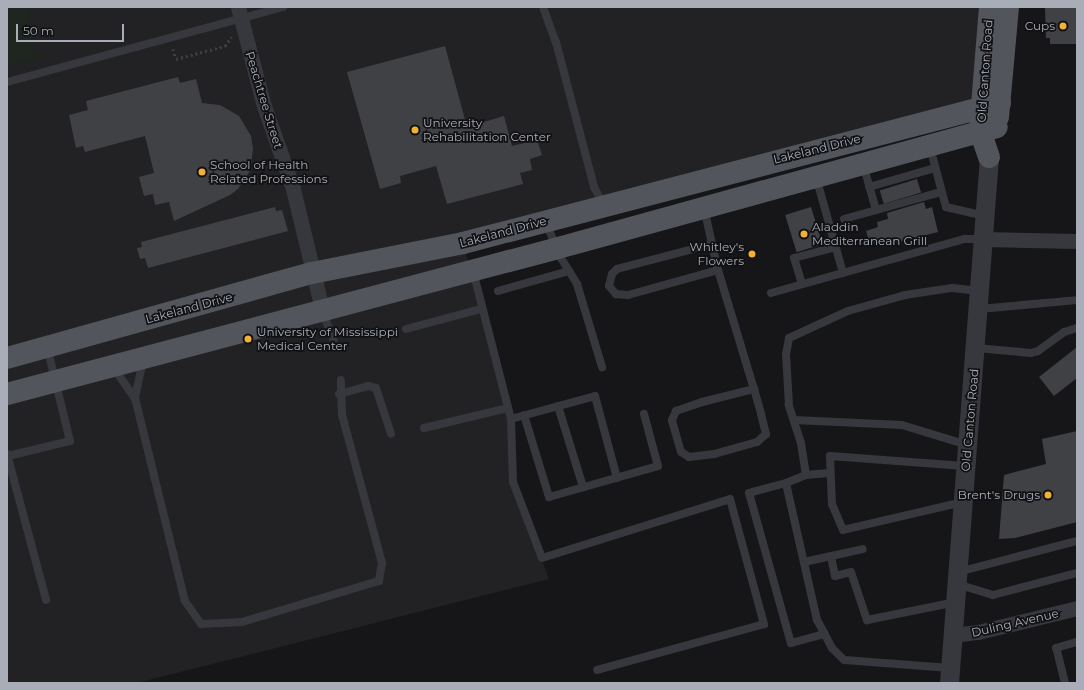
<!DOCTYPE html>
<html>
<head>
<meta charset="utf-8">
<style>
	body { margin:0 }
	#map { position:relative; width:1084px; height:690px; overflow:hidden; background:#161618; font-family:Montserrat,sans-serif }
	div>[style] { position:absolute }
	.built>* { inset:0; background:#222225 }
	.green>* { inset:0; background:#1e261f }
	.building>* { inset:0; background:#404145; transform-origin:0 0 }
	.path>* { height:2.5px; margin-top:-1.25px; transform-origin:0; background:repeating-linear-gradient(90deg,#3d3f44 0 2px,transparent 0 5px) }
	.service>* { height:8px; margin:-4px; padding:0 4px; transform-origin:4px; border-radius:4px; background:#37383d }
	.minor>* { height:15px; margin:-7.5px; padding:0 7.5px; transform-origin:7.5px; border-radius:7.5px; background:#37383d }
	.tertiary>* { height:19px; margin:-9.5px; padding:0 9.5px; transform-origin:9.5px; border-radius:9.5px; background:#37383d }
	.primary>* { height:22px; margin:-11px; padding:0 11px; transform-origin:11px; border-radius:11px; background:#53555c }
	.dots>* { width:11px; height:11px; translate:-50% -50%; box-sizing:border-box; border:2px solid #111113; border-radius:50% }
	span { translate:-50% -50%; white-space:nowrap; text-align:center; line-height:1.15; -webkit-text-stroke:3.5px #111113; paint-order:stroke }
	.poi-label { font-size:12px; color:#a8adb8 }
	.right { translate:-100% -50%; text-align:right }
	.left { translate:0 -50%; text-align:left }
	.street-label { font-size:12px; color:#a8adb8 }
	.frame { position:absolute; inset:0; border:8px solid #a8adb8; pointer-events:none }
	.scale { position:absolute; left:16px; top:24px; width:108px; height:18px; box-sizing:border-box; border:2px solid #a8adb8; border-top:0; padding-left:5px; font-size:12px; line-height:14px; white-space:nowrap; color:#a8adb8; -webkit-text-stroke:3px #111113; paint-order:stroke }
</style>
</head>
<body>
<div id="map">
	<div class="built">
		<div style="clip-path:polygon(7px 7px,990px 7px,981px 107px,463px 243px,511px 419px,513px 482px,549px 579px,137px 683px,7px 683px)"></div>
	</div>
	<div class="green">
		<div style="clip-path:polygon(7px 7px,39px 7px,27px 11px,37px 52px,43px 52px,44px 56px,7px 66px)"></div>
	</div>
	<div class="building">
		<div style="clip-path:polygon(1068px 7px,1077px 8px,1077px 44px,1050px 44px,1050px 38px,1046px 38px,1045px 8px)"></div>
		<div style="clip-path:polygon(445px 46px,467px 127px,504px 116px,512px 146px,537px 140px,542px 155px,530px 159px,532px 170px,520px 173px,523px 184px,447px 204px,436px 166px,400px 176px,401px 183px,380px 189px,347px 72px)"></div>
		<div style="clip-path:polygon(178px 77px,180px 83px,196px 79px,202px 103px,220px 105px,239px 116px,251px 136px,253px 149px,250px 171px,238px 189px,230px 195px,174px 221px,169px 202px,155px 205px,153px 194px,144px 196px,139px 177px,154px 173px,145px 136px,85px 152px,83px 146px,76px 148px,69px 115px,88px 110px,86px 101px)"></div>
		<div style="left:917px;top:179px;width:14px;height:39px;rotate:73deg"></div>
		<div style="clip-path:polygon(924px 202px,926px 209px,932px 207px,938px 232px,883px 246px,882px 241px,870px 244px,866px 231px,878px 227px,877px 222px,888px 219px,887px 213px)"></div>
		<div style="clip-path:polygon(275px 207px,276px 211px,282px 210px,288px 231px,148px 268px,145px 258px,140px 259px,137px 248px,142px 247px,141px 242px)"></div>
		<div style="left:811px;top:207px;width:39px;height:27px;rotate:73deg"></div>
		<div style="clip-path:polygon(1077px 347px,1077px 378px,1054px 396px,1039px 377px)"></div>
		<div style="clip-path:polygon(1077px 431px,1077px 522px,1015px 538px,999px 539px,1004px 475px,1046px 464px,1042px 439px)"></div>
	</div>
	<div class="path">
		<div style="left:173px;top:49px;width:10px;rotate:73deg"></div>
		<div style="left:176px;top:59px;width:51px;rotate:-14.9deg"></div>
		<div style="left:225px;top:46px;width:11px;rotate:-56deg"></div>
	</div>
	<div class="service">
		<div style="left:543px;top:7px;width:37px;rotate:70deg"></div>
		<div style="left:556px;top:42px;width:150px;rotate:75.3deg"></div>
		<div style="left:594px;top:187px;width:19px;rotate:62deg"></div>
		<div style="left:7px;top:82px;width:286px;rotate:-15.2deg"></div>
		<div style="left:930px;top:147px;width:62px;rotate:75.1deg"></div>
		<div style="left:946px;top:207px;width:40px;rotate:13deg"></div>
		<div style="left:863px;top:164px;width:48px;rotate:74.2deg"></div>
		<div style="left:816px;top:177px;width:100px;rotate:74.3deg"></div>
		<div style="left:869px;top:187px;width:69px;rotate:-16.1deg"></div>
		<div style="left:704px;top:208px;width:59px;rotate:77.4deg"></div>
		<div style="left:717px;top:266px;width:4px;rotate:76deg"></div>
		<div style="left:718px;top:270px;width:124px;rotate:73.2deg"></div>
		<div style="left:754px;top:389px;width:26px;rotate:74deg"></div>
		<div style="left:761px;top:414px;width:21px;rotate:76deg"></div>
		<div style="left:766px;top:434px;width:12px;rotate:138deg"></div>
		<div style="left:757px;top:442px;width:45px;rotate:164.4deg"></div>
		<div style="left:714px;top:454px;width:25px;rotate:173deg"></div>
		<div style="left:689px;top:457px;width:9px;rotate:-148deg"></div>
		<div style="left:681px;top:452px;width:33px;rotate:-106deg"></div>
		<div style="left:672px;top:420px;width:10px;rotate:-66deg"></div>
		<div style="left:676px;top:411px;width:28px;rotate:-19deg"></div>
		<div style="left:702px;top:402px;width:54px;rotate:-14deg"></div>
		<div style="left:844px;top:219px;width:101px;rotate:-15.6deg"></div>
		<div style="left:546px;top:223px;width:38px;rotate:67deg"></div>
		<div style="left:561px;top:258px;width:31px;rotate:58deg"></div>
		<div style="left:577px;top:284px;width:87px;rotate:73.2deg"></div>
		<div style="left:712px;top:244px;width:98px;rotate:165.3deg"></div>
		<div style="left:617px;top:269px;width:7px;rotate:135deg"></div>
		<div style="left:612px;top:274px;width:12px;rotate:104deg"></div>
		<div style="left:609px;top:286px;width:11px;rotate:49deg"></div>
		<div style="left:616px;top:294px;width:12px;rotate:5deg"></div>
		<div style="left:628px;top:295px;width:93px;rotate:-15.5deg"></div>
		<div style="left:473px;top:271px;width:153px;rotate:75.6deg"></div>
		<div style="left:511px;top:419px;width:87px;rotate:-15.3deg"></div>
		<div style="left:595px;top:396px;width:85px;rotate:75deg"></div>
		<div style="left:802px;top:284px;width:27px;rotate:-107deg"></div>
		<div style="left:794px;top:258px;width:43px;rotate:-14.7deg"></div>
		<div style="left:498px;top:291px;width:74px;rotate:-15.7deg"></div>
		<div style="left:771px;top:293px;width:201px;rotate:-15.6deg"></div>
		<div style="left:965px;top:239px;width:19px"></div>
		<div style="left:979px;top:309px;width:98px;rotate:-5.2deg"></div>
		<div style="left:322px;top:311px;width:31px;rotate:68deg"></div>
		<div style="left:406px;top:329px;width:78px;rotate:-14.9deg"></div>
		<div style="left:976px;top:348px;width:55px;rotate:5.2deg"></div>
		<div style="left:1031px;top:353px;width:7px;rotate:-16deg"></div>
		<div style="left:1038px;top:351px;width:32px;rotate:-36deg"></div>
		<div style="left:1064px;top:332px;width:14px;rotate:-17deg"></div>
		<div style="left:113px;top:367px;width:38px;rotate:55deg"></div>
		<div style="left:135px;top:398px;width:40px;rotate:-78deg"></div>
		<div style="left:339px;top:394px;width:30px;rotate:-15deg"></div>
		<div style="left:368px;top:386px;width:8px;rotate:14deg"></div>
		<div style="left:376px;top:388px;width:48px;rotate:71.9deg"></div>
		<div style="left:135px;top:398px;width:209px;rotate:76.2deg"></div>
		<div style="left:185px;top:601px;width:28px;rotate:55deg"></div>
		<div style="left:201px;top:624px;width:41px;rotate:-2.8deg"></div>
		<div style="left:242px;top:622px;width:143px;rotate:-16.7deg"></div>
		<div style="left:379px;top:581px;width:18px;rotate:-81deg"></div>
		<div style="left:382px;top:563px;width:153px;rotate:-105.1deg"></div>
		<div style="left:342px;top:415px;width:35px;rotate:-92deg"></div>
		<div style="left:558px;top:406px;width:85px;rotate:72.8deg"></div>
		<div style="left:524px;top:415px;width:86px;rotate:73deg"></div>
		<div style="left:549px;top:497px;width:113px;rotate:-15.9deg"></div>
		<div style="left:658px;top:466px;width:54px;rotate:-105.1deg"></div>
		<div style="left:511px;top:419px;width:63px;rotate:88.2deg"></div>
		<div style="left:513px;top:482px;width:81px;rotate:69.1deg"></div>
		<div style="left:542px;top:558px;width:197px;rotate:-17.4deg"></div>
		<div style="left:730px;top:499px;width:130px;rotate:74.8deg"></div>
		<div style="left:764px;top:624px;width:173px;rotate:164.6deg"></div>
		<div style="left:794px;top:420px;width:108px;rotate:2.7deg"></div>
		<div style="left:902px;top:425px;width:69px;rotate:16.9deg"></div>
		<div style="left:424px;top:428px;width:86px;rotate:-13.4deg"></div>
		<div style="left:7px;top:454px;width:151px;rotate:75deg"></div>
		<div style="left:8px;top:456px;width:64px;rotate:-13.6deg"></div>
		<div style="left:70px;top:441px;width:97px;rotate:-103.7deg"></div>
		<div style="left:806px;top:475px;width:23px;rotate:-5deg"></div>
		<div style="left:786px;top:483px;width:38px;rotate:165deg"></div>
		<div style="left:749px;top:493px;width:156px;rotate:74.4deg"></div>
		<div style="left:791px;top:643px;width:35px;rotate:-15deg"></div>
		<div style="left:963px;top:502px;width:123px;rotate:166.9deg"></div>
		<div style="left:843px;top:530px;width:28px;rotate:-113deg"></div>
		<div style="left:832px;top:504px;width:48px;rotate:-92.4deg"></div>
		<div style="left:830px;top:456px;width:135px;rotate:4.2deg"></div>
		<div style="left:831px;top:556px;width:20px;rotate:79deg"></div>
		<div style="left:835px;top:576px;width:16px;rotate:-14deg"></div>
		<div style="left:851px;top:572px;width:51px;rotate:71.6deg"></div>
		<div style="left:867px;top:620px;width:91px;rotate:-11.4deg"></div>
		<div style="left:804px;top:562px;width:60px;rotate:-12.4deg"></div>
		<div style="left:958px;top:572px;width:123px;rotate:-14.6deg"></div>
		<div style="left:957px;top:584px;width:38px;rotate:17deg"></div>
		<div style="left:993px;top:595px;width:87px;rotate:-14.7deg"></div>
		<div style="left:950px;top:668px;width:106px;rotate:-175.7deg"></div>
		<div style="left:844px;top:660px;width:17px;rotate:-135deg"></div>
		<div style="left:832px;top:648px;width:32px;rotate:-118deg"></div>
		<div style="left:817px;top:620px;width:140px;rotate:-102.8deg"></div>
		<div style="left:786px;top:483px;width:22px;rotate:-22deg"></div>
		<div style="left:806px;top:475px;width:32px;rotate:-99deg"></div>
		<div style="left:801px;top:443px;width:40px;rotate:-108deg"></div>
		<div style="left:789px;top:405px;width:51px;rotate:-93.4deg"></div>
		<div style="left:786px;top:354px;width:16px;rotate:-79deg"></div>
		<div style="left:789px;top:338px;width:65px;rotate:-24.6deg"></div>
		<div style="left:848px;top:311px;width:59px;rotate:-15.7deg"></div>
		<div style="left:905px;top:295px;width:48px;rotate:-8.5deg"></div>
		<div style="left:952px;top:288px;width:28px;rotate:6deg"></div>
		<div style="left:1065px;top:683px;width:36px;rotate:-104deg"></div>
		<div style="left:1056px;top:648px;width:22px;rotate:-16deg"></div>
	</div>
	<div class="minor">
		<div style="left:238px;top:7px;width:102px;rotate:75.3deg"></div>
		<div style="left:264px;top:106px;width:88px;rotate:70.7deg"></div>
		<div style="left:293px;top:189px;width:123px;rotate:76.4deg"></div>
		<div style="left:985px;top:239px;width:92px;rotate:1.2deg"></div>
		<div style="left:952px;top:635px;width:26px;rotate:-7deg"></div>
		<div style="left:978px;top:632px;width:102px;rotate:-13.6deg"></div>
	</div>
	<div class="tertiary">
		<div style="left:949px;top:683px;width:528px;rotate:-85.65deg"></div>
	</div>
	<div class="primary">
		<div style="left:998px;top:117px;width:110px;rotate:-84.8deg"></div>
		<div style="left:989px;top:157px;width:28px;rotate:-109deg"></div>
		<div style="left:980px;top:131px;width:124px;rotate:-85.4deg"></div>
		<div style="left:7px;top:358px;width:317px;rotate:-15.6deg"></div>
		<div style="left:312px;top:273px;width:154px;rotate:-11.2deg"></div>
		<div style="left:463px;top:243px;width:555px;rotate:-14.61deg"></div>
		<div style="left:7px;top:394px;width:570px;rotate:-14.84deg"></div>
		<div style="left:558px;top:248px;width:455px;rotate:-15.4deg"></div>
	</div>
	<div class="dots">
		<div style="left:1063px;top:26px;background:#f2b134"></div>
		<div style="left:415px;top:130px;background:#f2b134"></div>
		<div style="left:202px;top:172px;background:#f2b134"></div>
		<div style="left:804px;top:234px;background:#f2b134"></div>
		<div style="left:752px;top:254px;background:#f2b134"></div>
		<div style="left:248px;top:339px;background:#f2b134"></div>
		<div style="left:1048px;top:495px;background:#f2b134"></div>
	</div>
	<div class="poi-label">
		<span class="right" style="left:1055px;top:26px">Cups</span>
		<span class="left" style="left:423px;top:130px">University<br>Rehabilitation Center</span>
		<span class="left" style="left:210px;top:172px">School of Health<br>Related Professions</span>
		<span class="left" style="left:812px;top:234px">Aladdin<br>Mediterranean Grill</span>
		<span class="right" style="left:744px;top:254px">Whitley's<br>Flowers</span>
		<span class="left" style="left:257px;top:339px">University of Mississippi<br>Medical Center</span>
		<span class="right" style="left:1040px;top:495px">Brent's Drugs</span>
	</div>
	<div class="street-label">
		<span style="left:985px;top:71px;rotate:-86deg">Old Canton Road</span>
		<span style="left:264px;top:100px;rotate:73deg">Peachtree Street</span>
		<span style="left:817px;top:149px;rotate:-14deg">Lakeland Drive</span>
		<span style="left:503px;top:232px;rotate:-15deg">Lakeland Drive</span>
		<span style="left:189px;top:308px;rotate:-15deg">Lakeland Drive</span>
		<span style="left:970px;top:420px;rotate:-85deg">Old Canton Road</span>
		<span style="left:1015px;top:623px;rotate:-13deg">Duling Avenue</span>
	</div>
	<div class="frame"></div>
	<div class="scale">50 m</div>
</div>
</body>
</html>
